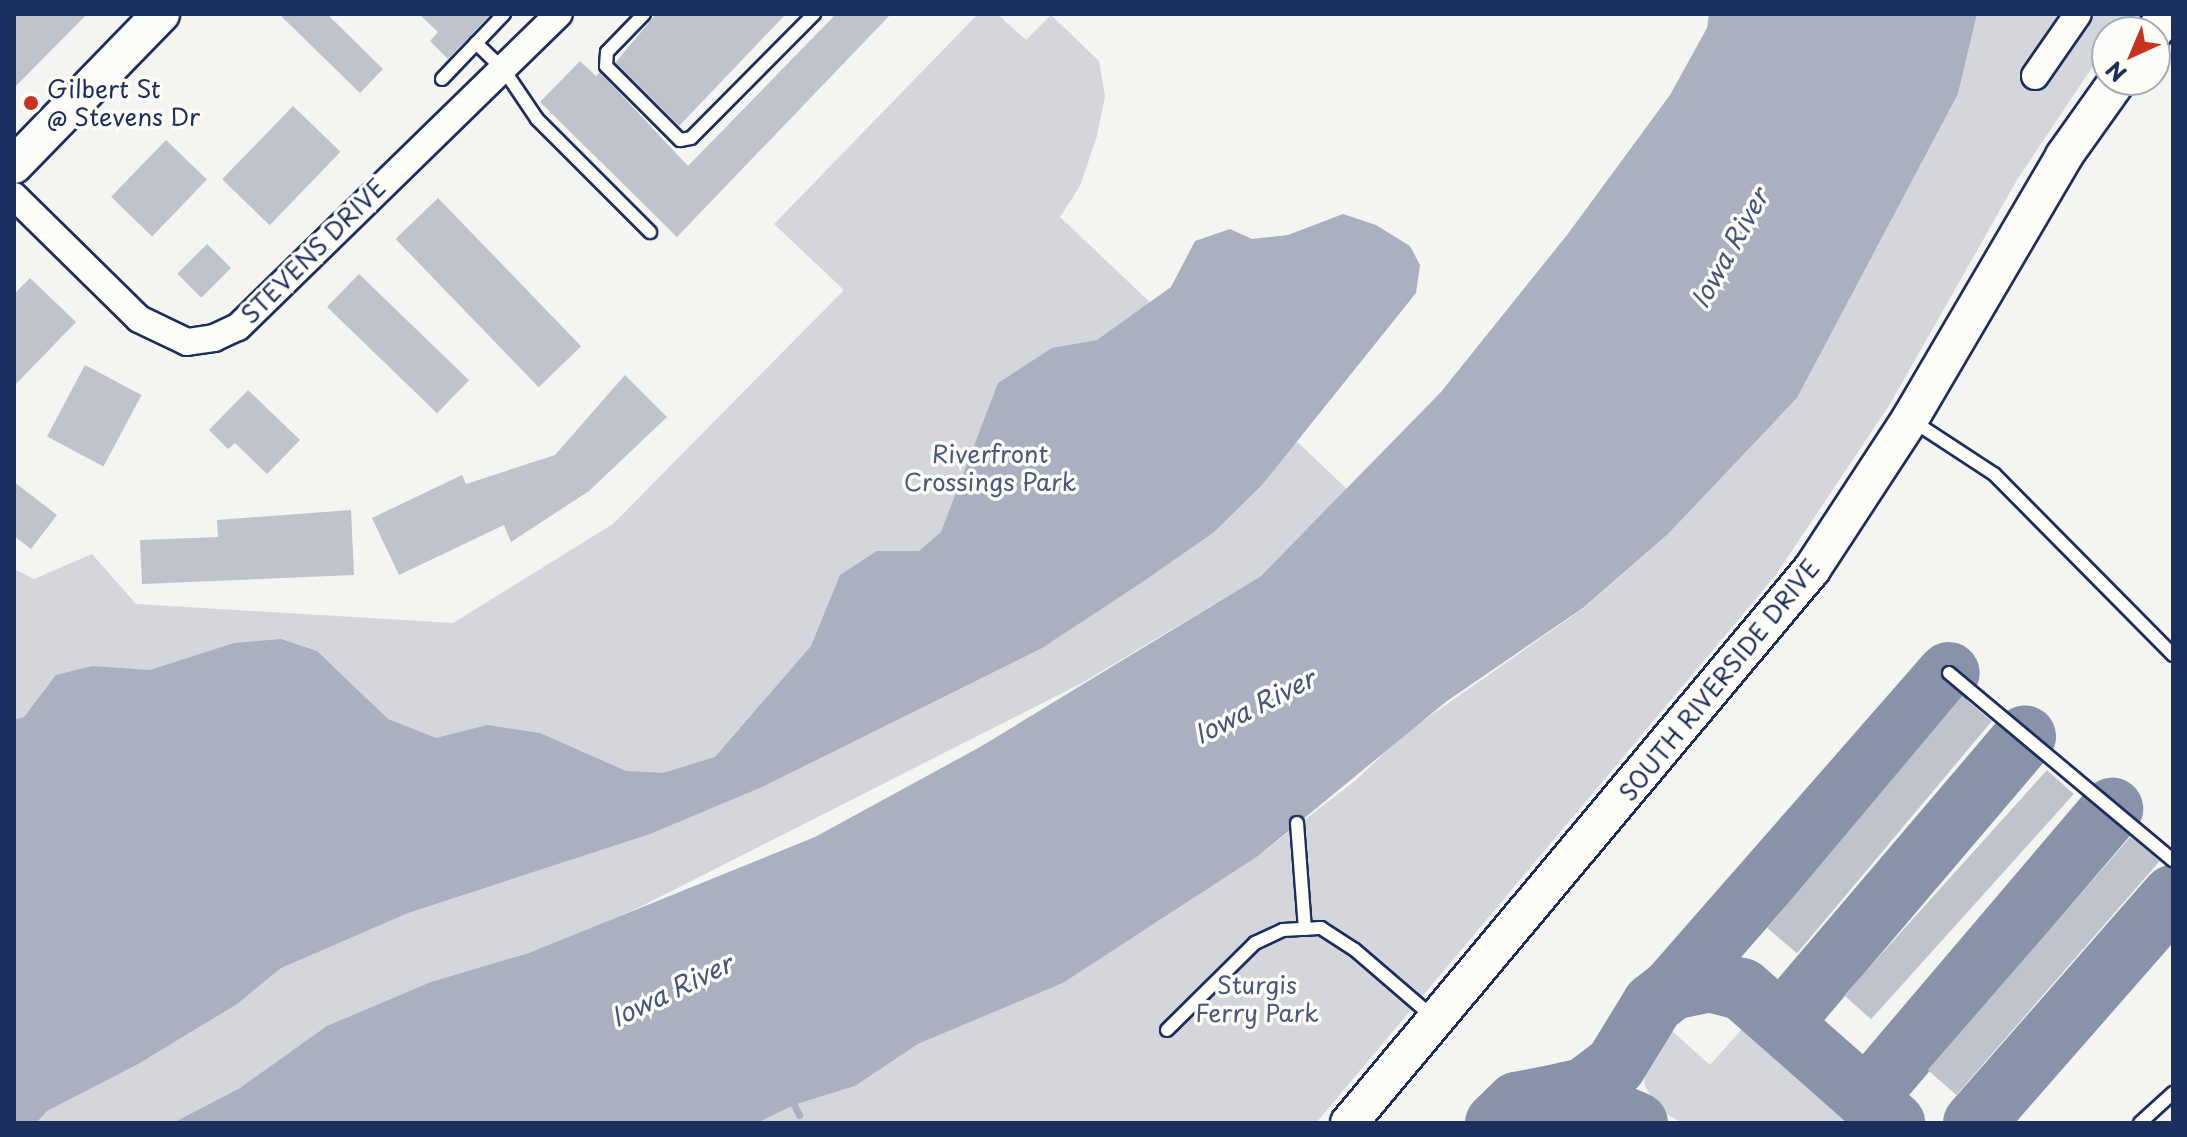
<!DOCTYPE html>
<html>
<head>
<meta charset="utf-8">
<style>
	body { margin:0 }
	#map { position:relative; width:2187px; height:1137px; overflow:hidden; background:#f4f4f1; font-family:"Playpen Sans",sans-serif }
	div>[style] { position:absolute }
	.green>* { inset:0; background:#d4d6db }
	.water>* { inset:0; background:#aab0bf }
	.stream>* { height:7px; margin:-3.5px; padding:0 3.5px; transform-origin:3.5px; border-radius:3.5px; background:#aab0bf }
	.taxiway>* { height:62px; margin:-31px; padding:0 31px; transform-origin:31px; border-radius:31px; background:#8892a8 }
	.building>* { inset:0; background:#bfc3cc; transform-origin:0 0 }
	.roads { filter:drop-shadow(2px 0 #1b2f5e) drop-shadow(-2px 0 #1b2f5e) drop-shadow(0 2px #1b2f5e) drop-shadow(0 -2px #1b2f5e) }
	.lane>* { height:12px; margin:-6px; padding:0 6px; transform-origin:6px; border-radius:6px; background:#fdfcf7 }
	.street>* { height:26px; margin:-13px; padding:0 13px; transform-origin:13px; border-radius:13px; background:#fdfcf7 }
	.secondary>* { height:36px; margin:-18px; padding:0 18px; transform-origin:18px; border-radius:18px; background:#fdfcf7 }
	.dots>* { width:22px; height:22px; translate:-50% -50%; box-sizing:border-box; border:4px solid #fdfcf7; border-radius:50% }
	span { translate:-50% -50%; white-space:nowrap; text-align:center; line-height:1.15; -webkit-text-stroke:7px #fdfcf7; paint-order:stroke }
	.poi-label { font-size:24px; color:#1b2f5e }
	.left { translate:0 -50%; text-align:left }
	.street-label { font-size:24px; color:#1b2f5e }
	.park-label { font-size:24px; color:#49597d }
	.water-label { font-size:26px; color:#46567b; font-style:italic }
	.frame { position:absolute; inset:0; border:16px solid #1b2f5e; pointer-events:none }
	.north { position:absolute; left:2091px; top:16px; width:80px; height:80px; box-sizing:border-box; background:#fdfcf7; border:2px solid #a3aaba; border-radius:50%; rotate:224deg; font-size:22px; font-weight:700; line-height:32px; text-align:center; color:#1b2f5e }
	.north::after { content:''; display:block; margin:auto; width:28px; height:36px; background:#c8321e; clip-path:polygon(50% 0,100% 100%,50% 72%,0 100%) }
</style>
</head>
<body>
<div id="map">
	<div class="green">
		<div style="clip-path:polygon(978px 14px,997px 14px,1026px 40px,1051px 15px,1099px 61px,1105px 96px,1097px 136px,1080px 186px,1060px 217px,1349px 491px,1261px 576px,1082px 683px,642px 906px,240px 1088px,192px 1123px,14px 1123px,14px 569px,34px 579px,92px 554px,136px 604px,453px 623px,613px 524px,844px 290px,774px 224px)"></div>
		<div style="clip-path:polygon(1977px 14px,2129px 14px,2116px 32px,2107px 32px,2107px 45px,2017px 180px,1890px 404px,1775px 576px,1316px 1123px,757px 1123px,794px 1105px,855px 1086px,918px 1044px,1063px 983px,1258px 856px,1356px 780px,1403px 735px,1584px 608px,1668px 534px,1797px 398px,1958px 94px)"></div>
		<div style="clip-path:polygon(1751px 1019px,1867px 1123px,1682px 1123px,1657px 1108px,1645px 1086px,1643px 1059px,1662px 1022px,1710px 1065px)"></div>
	</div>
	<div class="water">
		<div style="clip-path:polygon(1709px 14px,1977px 14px,1958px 94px,1797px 398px,1668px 534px,1583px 608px,1447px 701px,1258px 856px,1063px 983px,918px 1044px,855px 1086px,794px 1105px,757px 1123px,173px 1123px,240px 1088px,327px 1026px,431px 982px,529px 953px,815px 837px,980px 747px,1261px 576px,1441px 392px,1567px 235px,1670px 95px,1707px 28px)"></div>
		<div style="clip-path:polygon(1343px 214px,1376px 225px,1410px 246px,1420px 265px,1416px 293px,1262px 485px,1214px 532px,1141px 583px,1042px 648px,762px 787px,650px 834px,408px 913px,281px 968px,237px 1004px,138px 1064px,47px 1111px,36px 1123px,14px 1123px,14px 720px,24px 717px,56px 675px,92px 666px,150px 670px,234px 643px,281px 639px,317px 651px,388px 719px,436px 738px,487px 725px,540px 733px,626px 771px,663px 773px,715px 757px,811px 646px,840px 575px,877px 551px,919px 551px,941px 532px,998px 383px,1052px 348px,1097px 340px,1171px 287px,1195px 241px,1230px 229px,1252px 239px,1288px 235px)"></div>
	</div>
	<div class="stream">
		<div style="left:794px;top:1105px;width:11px;rotate:63deg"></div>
	</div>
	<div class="taxiway">
		<div style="left:1672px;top:989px;width:420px;rotate:-48.8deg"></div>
		<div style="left:1782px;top:1022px;width:375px;rotate:-49.6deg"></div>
		<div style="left:1566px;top:1093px;width:18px;rotate:-13deg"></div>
		<div style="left:1584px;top:1089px;width:39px;rotate:-37deg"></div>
		<div style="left:1615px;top:1066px;width:73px;rotate:-58.5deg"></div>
		<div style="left:1653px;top:1004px;width:24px;rotate:-38deg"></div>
		<div style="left:1672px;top:989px;width:38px;rotate:-12deg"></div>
		<div style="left:1709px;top:981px;width:34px;rotate:14deg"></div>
		<div style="left:1742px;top:989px;width:203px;rotate:41.4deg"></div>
		<div style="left:1866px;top:1098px;width:380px;rotate:-49.6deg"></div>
		<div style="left:1496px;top:1123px;width:29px;rotate:-44deg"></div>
		<div style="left:1517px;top:1103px;width:50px;rotate:-11.5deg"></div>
		<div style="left:1566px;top:1093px;width:77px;rotate:22.9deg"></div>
		<div style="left:1974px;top:1123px;width:302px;rotate:-48.8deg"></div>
	</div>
	<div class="building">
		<div style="clip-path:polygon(14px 14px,87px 14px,14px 88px)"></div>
		<div style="clip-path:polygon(279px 14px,327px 14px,383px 69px,360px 93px)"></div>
		<div style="clip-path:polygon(419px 14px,491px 14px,448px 59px,430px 41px,438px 32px)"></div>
		<div style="clip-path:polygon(656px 14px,786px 14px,679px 126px,615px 63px)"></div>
		<div style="clip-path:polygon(836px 14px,891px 14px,677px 237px,540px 102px,580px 61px,596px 76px,600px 72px,688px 166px)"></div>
		<div style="left:293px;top:106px;width:66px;height:102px;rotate:44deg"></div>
		<div style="left:166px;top:140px;width:57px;height:79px;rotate:44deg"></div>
		<div style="left:438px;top:198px;width:206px;height:59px;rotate:46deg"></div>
		<div style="left:207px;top:244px;width:34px;height:42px;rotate:45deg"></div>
		<div style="left:359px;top:274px;width:153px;height:46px;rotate:44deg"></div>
		<div style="clip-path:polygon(30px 278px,76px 322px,14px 386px,14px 294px)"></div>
		<div style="left:85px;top:365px;width:64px;height:81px;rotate:28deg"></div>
		<div style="clip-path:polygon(625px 375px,667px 417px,589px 491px,511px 542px,504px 525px,399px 575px,372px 518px,462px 475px,466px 484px,555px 455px)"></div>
		<div style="clip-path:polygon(248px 390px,300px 440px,267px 474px,235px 443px,228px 449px,209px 430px)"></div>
		<div style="clip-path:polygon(14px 482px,57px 515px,31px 549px,14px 536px)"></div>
		<div style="clip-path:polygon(351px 510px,354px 575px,142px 584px,140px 540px,218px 537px,217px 520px)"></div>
		<div style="left:1962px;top:696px;width:39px;height:303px;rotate:40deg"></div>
		<div style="left:2047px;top:770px;width:36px;height:303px;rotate:42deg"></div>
		<div style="left:2131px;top:836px;width:38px;height:310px;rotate:41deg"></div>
	</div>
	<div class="roads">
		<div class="lane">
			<div style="left:644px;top:14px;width:53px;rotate:134.2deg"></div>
			<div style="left:607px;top:52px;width:14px;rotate:94deg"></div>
			<div style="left:606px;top:66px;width:105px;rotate:45deg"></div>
			<div style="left:680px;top:140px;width:11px;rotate:-10deg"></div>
			<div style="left:691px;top:138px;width:175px;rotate:-45.2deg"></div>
			<div style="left:476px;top:43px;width:39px;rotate:44deg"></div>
			<div style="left:504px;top:70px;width:59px;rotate:56deg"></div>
			<div style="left:537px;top:119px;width:160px;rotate:45deg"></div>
			<div style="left:442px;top:79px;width:90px;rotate:-46.4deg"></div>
			<div style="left:1913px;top:421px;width:97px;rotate:33.2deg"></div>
			<div style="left:1994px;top:474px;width:255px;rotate:45.3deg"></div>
			<div style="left:1949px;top:673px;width:292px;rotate:39.9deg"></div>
			<div style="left:1297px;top:823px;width:106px;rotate:85.7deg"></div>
			<div style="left:1167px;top:1030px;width:124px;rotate:-44.7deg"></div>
			<div style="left:1255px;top:943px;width:31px;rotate:-25deg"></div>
			<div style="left:1283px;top:930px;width:22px;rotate:-3deg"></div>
			<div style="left:1305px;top:929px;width:16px;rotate:-4deg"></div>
			<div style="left:1321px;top:928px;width:40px;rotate:32.9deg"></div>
			<div style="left:1355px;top:950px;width:103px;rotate:40.7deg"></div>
			<div style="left:2140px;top:1123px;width:45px;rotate:-42.3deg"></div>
		</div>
		<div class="street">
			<div style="left:2035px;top:76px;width:75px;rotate:-55.3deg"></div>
			<div style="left:14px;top:196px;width:175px;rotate:44.5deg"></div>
			<div style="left:139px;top:319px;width:53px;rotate:25.6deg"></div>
			<div style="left:187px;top:342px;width:27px;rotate:-8deg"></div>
			<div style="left:214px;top:338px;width:26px;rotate:-25deg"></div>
			<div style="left:238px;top:327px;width:448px;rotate:-44.3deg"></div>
		</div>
		<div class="secondary">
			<div style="left:2154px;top:32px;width:22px;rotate:-54deg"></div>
			<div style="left:14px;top:165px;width:211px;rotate:-45.8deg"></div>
			<div style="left:1349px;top:1123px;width:722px;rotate:-50.11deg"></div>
			<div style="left:1812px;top:569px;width:179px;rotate:-56.8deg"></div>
			<div style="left:1910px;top:419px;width:305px;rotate:-59.6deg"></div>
			<div style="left:2064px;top:156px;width:93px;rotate:-54.6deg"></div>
		</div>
	</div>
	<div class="dots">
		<div style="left:31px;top:103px;background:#c8321e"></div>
	</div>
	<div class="poi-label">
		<span class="left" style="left:47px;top:103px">Gilbert St<br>@ Stevens Dr</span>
	</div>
	<div class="street-label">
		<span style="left:313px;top:251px;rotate:-45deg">STEVENS DRIVE</span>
		<span style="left:1719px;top:680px;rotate:-51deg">SOUTH RIVERSIDE DRIVE</span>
	</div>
	<div class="park-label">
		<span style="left:990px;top:468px">Riverfront<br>Crossings Park</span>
		<span style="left:1257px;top:999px">Sturgis<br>Ferry Park</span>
	</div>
	<div class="water-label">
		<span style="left:1729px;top:248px;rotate:-61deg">Iowa River</span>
		<span style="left:1254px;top:706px;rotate:-27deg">Iowa River</span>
		<span style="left:671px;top:990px;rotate:-26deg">Iowa River</span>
	</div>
	<div class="frame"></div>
	<div class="north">N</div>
</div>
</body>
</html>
